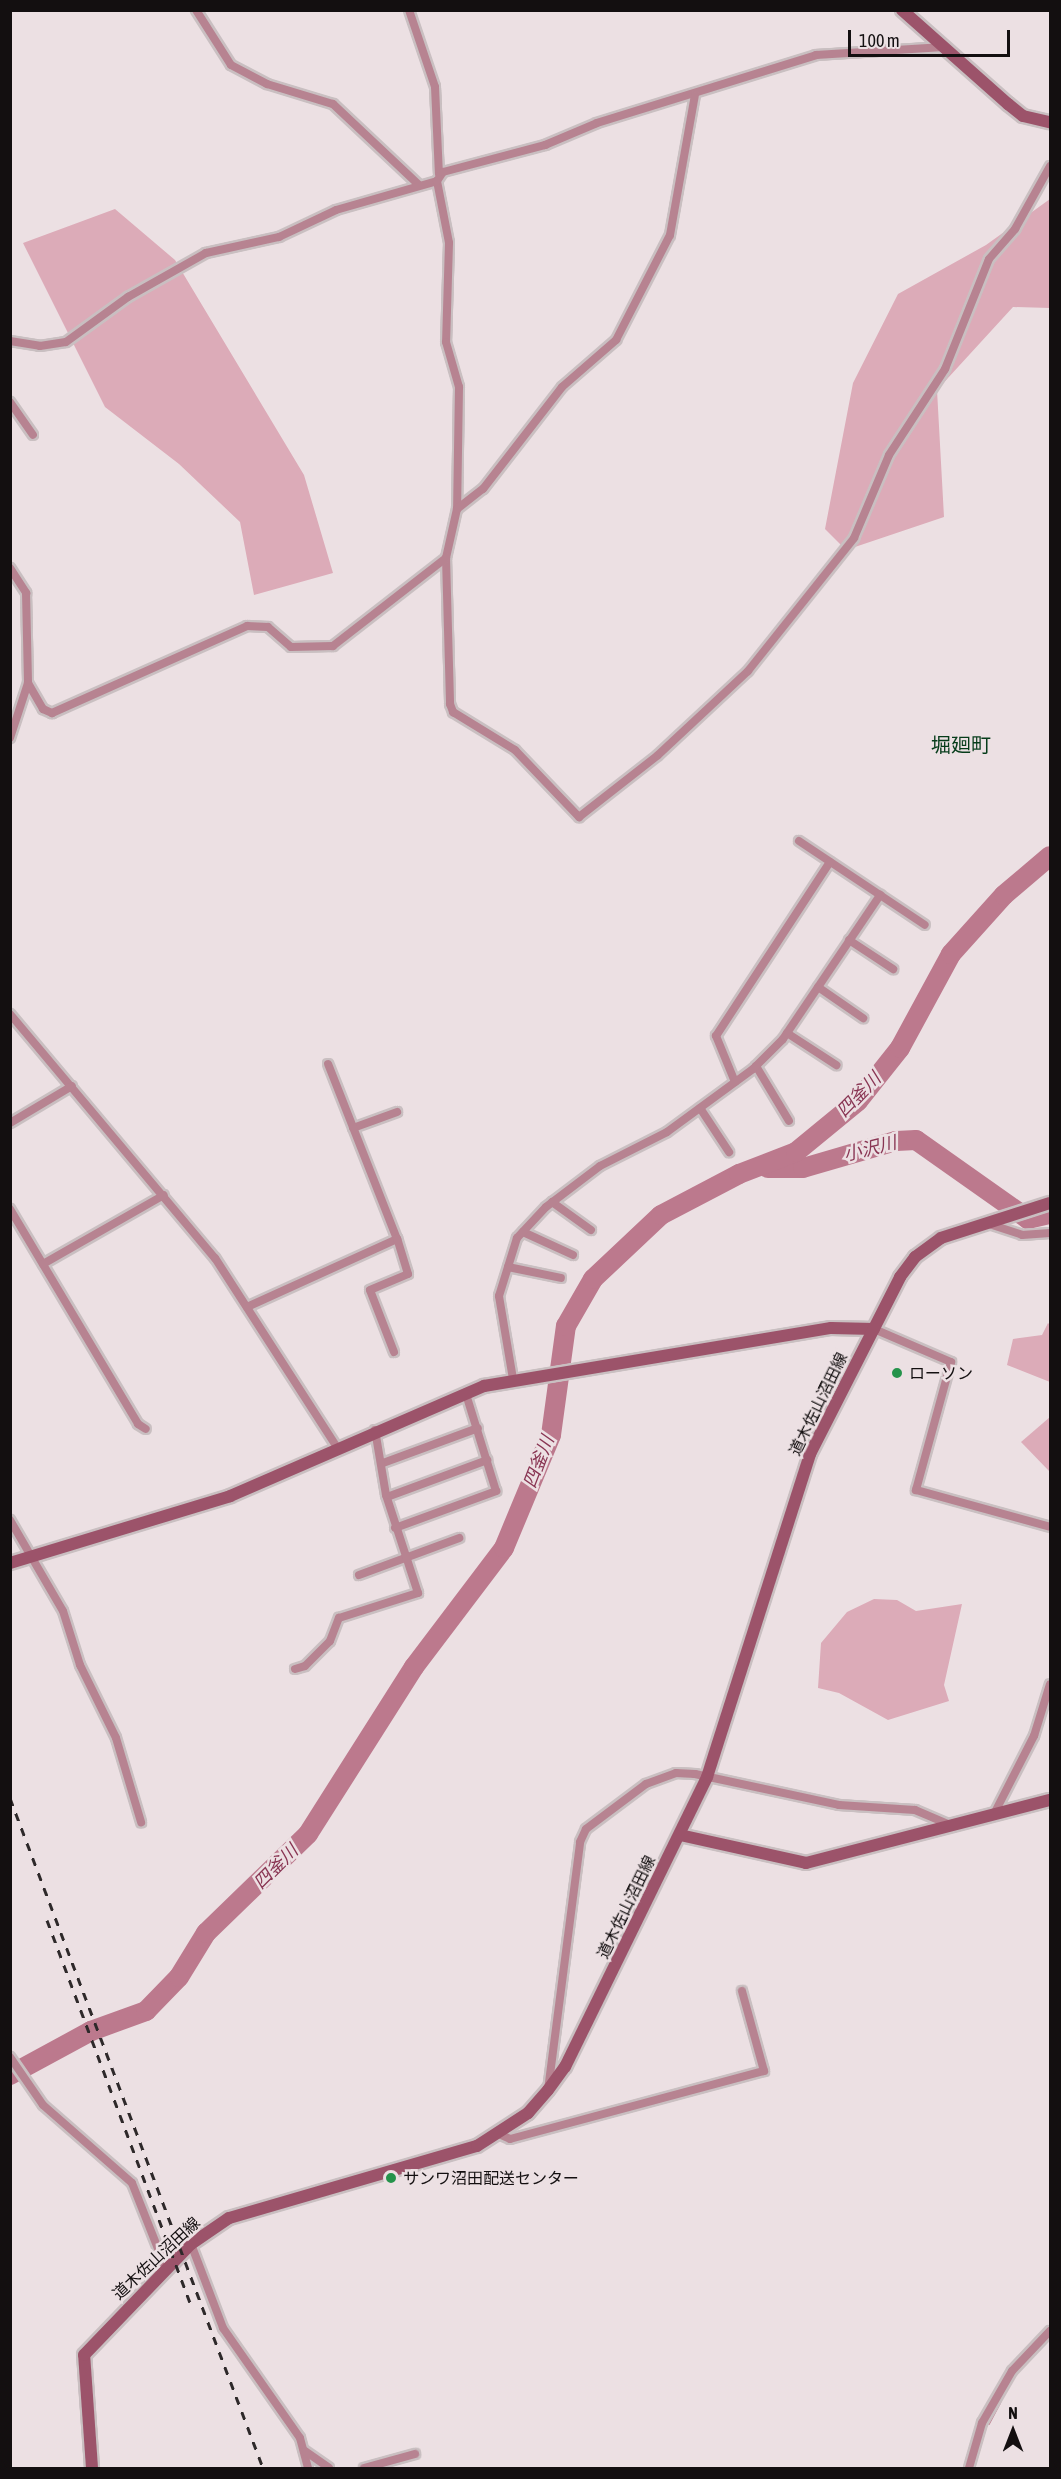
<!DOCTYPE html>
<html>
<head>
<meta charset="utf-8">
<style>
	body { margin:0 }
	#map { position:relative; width:1061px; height:2479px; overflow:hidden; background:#ece0e3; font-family:"Asap Condensed","Noto Sans JP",sans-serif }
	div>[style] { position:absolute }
	.green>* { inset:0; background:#dcabb8 }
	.stream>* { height:3px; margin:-1.5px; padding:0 1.5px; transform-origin:1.5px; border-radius:1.5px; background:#bc798d }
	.river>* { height:20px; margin:-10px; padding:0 10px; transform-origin:10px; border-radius:10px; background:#bc798d }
	.roads { filter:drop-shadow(2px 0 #c9bfc1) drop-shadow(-2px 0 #c9bfc1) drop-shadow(0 2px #c9bfc1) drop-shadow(0 -2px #c9bfc1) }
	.street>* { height:8px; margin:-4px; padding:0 4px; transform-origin:4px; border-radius:4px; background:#b78391 }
	.secondary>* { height:12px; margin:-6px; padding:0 6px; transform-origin:6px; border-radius:6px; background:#9c536a }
	.rail>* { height:3px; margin-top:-1.5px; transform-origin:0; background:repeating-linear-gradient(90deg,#2e292a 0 8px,transparent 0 16px) }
	.dots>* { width:16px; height:16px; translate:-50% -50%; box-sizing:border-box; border:3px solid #ece0e3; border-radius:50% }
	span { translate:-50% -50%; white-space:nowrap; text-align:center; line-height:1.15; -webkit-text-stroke:5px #ece0e3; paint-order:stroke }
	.poi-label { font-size:16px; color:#130f10 }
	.left { translate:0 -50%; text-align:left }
	.street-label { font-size:16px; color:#130f10 }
	.water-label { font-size:18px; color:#893553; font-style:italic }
	.quarter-label { font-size:20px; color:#063c1a }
	.frame { position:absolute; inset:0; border:12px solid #130f10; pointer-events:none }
	.north { position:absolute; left:983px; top:2401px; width:60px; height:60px; -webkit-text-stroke:4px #ece0e3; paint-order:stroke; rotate:0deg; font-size:16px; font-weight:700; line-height:24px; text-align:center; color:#130f10 }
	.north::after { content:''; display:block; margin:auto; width:21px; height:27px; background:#130f10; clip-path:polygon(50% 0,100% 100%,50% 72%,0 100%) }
	.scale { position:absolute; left:848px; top:30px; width:162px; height:27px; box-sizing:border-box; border:3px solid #130f10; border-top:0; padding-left:8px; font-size:18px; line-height:21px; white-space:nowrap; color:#130f10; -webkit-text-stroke:4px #ece0e3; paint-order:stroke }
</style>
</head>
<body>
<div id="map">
	<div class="green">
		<div style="clip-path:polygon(1050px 199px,1050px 308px,1013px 307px,937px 390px,944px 517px,846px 550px,825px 529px,853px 383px,898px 294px,986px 245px)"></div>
		<div style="clip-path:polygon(115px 209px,175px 260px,304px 475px,333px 573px,254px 595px,240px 522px,179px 464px,105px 407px,23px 243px)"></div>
		<div style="clip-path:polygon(1048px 1323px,1050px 1325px,1050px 1382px,1007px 1365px,1013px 1339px,1042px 1335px)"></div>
		<div style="clip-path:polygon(1050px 1417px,1050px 1472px,1021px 1442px)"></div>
		<div style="clip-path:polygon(874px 1599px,897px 1600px,916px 1611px,962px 1604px,944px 1685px,949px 1701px,888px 1720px,839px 1693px,818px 1688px,821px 1643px,847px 1612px)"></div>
	</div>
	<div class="stream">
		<div style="left:988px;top:2423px;width:24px;rotate:-62deg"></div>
	</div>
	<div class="river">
		<div style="left:768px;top:1168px;width:35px"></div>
		<div style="left:803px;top:1168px;width:97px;rotate:-16.2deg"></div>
		<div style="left:896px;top:1141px;width:20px;rotate:-3deg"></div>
		<div style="left:916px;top:1140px;width:137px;rotate:35.2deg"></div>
		<div style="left:1028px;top:1219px;width:23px;rotate:-13deg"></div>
		<div style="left:10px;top:2075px;width:92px;rotate:-28.5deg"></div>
		<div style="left:91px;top:2031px;width:59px;rotate:-20deg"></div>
		<div style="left:146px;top:2011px;width:47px;rotate:-45.9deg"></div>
		<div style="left:179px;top:1977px;width:52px;rotate:-58.5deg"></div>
		<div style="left:206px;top:1933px;width:142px;rotate:-44.1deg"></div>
		<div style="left:308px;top:1834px;width:198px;rotate:-57.6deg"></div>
		<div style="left:414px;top:1667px;width:149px;rotate:-52.9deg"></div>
		<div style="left:504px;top:1548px;width:122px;rotate:-67.4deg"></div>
		<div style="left:551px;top:1435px;width:110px;rotate:-82.2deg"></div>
		<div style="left:566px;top:1326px;width:54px;rotate:-60.1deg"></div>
		<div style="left:593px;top:1279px;width:93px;rotate:-43.3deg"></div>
		<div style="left:661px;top:1215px;width:88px;rotate:-27.7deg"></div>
		<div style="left:739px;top:1174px;width:61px;rotate:-21.1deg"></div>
		<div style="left:796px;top:1152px;width:80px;rotate:-39.4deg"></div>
		<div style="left:858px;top:1101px;width:68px;rotate:-51.6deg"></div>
		<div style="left:900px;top:1048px;width:107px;rotate:-61.5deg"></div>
		<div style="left:951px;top:954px;width:79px;rotate:-48.1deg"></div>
		<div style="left:1004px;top:895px;width:60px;rotate:-40.3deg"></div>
	</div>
	<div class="roads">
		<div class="street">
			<div style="left:196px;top:10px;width:65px;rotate:57.5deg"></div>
			<div style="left:231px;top:65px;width:41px;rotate:27.8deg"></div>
			<div style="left:267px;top:84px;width:69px;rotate:16.9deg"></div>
			<div style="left:333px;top:104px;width:117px;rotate:43.3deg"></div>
			<div style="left:409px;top:10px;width:81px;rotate:71.3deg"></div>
			<div style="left:435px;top:87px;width:87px;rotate:87.4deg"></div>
			<div style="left:437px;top:181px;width:63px;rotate:79deg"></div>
			<div style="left:449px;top:243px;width:99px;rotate:91.7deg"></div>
			<div style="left:446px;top:342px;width:47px;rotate:73.9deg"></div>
			<div style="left:459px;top:387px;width:122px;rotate:90.9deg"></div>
			<div style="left:457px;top:509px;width:50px;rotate:102.7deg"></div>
			<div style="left:446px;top:558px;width:146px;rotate:88.4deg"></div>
			<div style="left:450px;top:704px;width:9px;rotate:69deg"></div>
			<div style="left:453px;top:712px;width:73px;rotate:31.5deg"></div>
			<div style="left:515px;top:750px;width:93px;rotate:46.3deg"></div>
			<div style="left:579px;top:817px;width:100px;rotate:-38.1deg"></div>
			<div style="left:658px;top:755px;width:123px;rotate:-43deg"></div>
			<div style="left:748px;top:671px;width:170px;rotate:-51.4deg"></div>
			<div style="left:854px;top:538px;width:90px;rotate:-67.1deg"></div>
			<div style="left:889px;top:455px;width:103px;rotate:-56.9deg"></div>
			<div style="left:945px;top:369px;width:118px;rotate:-68.2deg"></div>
			<div style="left:989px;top:259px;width:40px;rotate:-49deg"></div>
			<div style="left:1015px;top:229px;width:72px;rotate:-60.9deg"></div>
			<div style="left:10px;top:341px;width:30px;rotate:9deg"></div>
			<div style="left:40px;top:346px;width:26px;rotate:-9deg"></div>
			<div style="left:66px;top:342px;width:77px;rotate:-36deg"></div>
			<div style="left:128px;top:297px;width:90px;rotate:-29.4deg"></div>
			<div style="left:206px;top:253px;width:75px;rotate:-12.4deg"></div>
			<div style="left:279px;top:237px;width:63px;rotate:-25.3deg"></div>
			<div style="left:336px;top:210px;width:105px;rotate:-16deg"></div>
			<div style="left:437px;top:181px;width:11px;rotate:-56deg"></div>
			<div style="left:443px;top:172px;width:106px;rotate:-14.8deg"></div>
			<div style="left:545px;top:145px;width:56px;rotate:-22.9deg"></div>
			<div style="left:597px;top:123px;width:229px;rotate:-17.2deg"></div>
			<div style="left:816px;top:55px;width:128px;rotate:-3.6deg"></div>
			<div style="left:10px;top:402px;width:40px;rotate:55.1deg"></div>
			<div style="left:457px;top:509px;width:33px;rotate:-38deg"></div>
			<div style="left:483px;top:489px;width:129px;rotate:-52.2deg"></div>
			<div style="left:562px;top:387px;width:72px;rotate:-41deg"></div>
			<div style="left:616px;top:340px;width:118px;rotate:-62.8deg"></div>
			<div style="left:670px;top:235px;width:142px;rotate:-79.9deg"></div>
			<div style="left:10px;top:568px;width:30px;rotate:57deg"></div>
			<div style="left:26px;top:593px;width:90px;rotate:88.7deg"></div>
			<div style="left:28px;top:683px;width:58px;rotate:108.1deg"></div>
			<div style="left:28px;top:683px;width:30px;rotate:60deg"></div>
			<div style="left:43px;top:709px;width:10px;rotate:24deg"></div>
			<div style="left:52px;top:713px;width:214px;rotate:-24deg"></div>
			<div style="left:247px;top:626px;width:21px;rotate:3deg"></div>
			<div style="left:268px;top:627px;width:30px;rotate:41deg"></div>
			<div style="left:291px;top:647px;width:42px;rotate:-1.4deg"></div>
			<div style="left:333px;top:646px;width:143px;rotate:-37.9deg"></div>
			<div style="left:799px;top:841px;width:151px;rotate:33.7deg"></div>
			<div style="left:849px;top:940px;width:53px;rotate:33.4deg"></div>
			<div style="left:818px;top:987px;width:55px;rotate:34.6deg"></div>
			<div style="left:10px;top:1014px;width:319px;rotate:50deg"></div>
			<div style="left:215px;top:1258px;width:225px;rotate:57.2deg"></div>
			<div style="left:787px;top:1033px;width:59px;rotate:33.1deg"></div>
			<div style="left:756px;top:1066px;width:64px;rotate:59deg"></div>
			<div style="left:735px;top:1082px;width:50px;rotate:-112.4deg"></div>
			<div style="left:716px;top:1036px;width:208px;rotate:-56.8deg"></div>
			<div style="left:700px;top:1108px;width:53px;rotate:56.6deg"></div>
			<div style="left:10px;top:1123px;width:72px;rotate:-30.8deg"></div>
			<div style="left:353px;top:1128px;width:47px;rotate:-20deg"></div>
			<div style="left:552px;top:1202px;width:48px;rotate:35.7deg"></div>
			<div style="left:10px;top:1209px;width:250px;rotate:59.2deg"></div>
			<div style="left:138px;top:1424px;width:9px;rotate:32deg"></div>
			<div style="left:986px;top:1223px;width:38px;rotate:18deg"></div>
			<div style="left:1022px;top:1235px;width:28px;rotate:-4deg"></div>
			<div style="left:523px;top:1232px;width:55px;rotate:24.7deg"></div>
			<div style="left:43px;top:1264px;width:139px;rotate:-29.7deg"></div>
			<div style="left:508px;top:1267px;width:54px;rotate:11.7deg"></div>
			<div style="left:247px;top:1307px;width:165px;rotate:-24.4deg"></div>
			<div style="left:397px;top:1239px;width:188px;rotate:-111.5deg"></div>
			<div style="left:874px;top:1329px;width:84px;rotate:23.2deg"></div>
			<div style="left:951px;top:1362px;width:133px;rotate:105.3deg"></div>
			<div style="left:916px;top:1490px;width:139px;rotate:15.4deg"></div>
			<div style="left:394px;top:1352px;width:66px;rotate:-111.2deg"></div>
			<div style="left:370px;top:1290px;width:41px;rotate:-22.8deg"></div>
			<div style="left:408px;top:1274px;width:37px;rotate:-107deg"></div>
			<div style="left:513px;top:1379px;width:84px;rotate:-99.6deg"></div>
			<div style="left:499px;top:1296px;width:61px;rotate:-72.8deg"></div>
			<div style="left:517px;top:1238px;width:42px;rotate:-46.9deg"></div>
			<div style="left:546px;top:1207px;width:68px;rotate:-37.2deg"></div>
			<div style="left:600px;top:1166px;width:75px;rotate:-26.9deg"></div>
			<div style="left:667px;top:1132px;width:107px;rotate:-36.2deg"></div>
			<div style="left:753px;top:1069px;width:42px;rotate:-45deg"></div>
			<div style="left:783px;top:1039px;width:174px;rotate:-56deg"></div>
			<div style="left:383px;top:1463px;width:101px;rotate:-20.2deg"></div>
			<div style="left:387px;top:1497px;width:107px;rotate:-20.3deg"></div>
			<div style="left:10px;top:1520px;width:105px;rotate:59.8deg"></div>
			<div style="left:63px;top:1611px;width:57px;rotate:72.5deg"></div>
			<div style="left:80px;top:1665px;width:81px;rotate:63.7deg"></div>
			<div style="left:116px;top:1738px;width:88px;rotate:73.4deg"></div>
			<div style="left:395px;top:1528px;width:108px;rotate:-20.1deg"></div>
			<div style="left:496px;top:1491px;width:102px;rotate:-107.2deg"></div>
			<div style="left:359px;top:1575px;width:107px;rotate:-20.3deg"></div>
			<div style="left:295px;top:1669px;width:10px;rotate:-17deg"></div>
			<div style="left:305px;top:1666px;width:35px;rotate:-45deg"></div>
			<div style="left:330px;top:1641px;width:25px;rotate:-69deg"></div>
			<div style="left:339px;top:1618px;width:83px;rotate:-17.6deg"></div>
			<div style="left:418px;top:1593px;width:103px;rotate:-108.1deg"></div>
			<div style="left:386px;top:1495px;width:66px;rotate:-99.6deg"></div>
			<div style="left:994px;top:1814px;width:88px;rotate:-62.9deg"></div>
			<div style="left:1034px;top:1736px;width:54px;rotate:-72.9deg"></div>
			<div style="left:10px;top:2057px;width:58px;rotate:55.5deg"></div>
			<div style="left:43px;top:2105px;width:118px;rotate:41.2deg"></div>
			<div style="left:132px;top:2183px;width:92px;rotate:68.4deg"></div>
			<div style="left:548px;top:2090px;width:250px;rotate:-82.6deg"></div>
			<div style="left:580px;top:1842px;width:14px;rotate:-65deg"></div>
			<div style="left:586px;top:1829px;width:75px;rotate:-36.9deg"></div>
			<div style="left:646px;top:1784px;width:32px;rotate:-20deg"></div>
			<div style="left:676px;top:1773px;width:19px;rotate:3deg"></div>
			<div style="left:695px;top:1774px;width:147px;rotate:12.1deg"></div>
			<div style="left:839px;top:1805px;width:76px;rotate:3.8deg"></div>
			<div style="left:915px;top:1810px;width:38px;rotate:23deg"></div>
			<div style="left:499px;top:2134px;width:12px;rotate:24deg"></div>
			<div style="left:510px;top:2139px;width:263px;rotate:-15deg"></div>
			<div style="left:764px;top:2071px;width:83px;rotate:-105.4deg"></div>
			<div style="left:191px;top:2244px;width:90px;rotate:69.1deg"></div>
			<div style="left:223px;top:2328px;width:134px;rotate:55deg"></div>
			<div style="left:300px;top:2438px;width:31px;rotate:75deg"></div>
			<div style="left:305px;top:2451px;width:29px;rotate:35deg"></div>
			<div style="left:364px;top:2468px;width:53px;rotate:-15.4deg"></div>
			<div style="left:969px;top:2468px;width:47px;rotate:-73.9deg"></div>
			<div style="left:982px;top:2423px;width:60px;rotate:-60deg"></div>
			<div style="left:1012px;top:2371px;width:55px;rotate:-46.5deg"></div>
		</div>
		<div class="secondary">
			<div style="left:902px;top:10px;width:142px;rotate:41.6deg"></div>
			<div style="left:1008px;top:104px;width:19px;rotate:39deg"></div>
			<div style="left:1023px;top:116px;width:28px;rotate:13deg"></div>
			<div style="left:10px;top:1563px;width:230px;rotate:-16.9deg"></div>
			<div style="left:230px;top:1496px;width:277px;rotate:-23.4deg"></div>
			<div style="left:484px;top:1386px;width:352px;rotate:-9.5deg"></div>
			<div style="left:831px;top:1328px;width:43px;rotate:1.3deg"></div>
			<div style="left:680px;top:1835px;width:129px;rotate:12.5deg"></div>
			<div style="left:806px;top:1863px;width:252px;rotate:-14.5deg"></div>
			<div style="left:92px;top:2468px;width:113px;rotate:-94deg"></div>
			<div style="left:84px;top:2355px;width:154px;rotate:-46.1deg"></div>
			<div style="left:191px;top:2244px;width:46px;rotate:-34.4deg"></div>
			<div style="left:229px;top:2218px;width:258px;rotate:-16.2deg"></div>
			<div style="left:477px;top:2146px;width:61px;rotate:-32.9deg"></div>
			<div style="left:528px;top:2113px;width:30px;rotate:-49deg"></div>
			<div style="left:548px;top:2090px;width:29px;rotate:-54deg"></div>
			<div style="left:565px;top:2067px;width:323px;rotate:-63.9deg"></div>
			<div style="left:707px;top:1777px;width:339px;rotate:-72.3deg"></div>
			<div style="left:810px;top:1454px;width:199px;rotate:-63deg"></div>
			<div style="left:900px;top:1277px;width:25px;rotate:-53deg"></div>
			<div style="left:915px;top:1257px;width:32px;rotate:-36deg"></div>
			<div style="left:941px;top:1238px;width:114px;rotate:-17.8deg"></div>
		</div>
	</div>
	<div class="rail">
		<div style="left:10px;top:1798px;width:716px;rotate:69.31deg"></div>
		<div style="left:47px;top:1920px;width:408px;rotate:69.5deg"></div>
	</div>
	<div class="dots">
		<div style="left:897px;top:1373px;background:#25934b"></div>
		<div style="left:391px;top:2178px;background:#25934b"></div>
	</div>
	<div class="poi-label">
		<span class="left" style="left:909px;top:1373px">ローソン</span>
		<span class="left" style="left:403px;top:2178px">サンワ沼田配送センター</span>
	</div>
	<div class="street-label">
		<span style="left:818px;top:1404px;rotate:-64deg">道木佐山沼田線</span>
		<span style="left:626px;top:1907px;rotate:-64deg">道木佐山沼田線</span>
		<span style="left:156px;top:2258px;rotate:-43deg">道木佐山沼田線</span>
	</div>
	<div class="water-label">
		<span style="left:859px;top:1095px;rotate:-46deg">四釜川</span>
		<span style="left:870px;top:1149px;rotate:-14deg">小沢川</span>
		<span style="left:539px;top:1462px;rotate:-69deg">四釜川</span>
		<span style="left:276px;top:1867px;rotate:-45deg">四釜川</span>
	</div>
	<div class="quarter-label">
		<span style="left:961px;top:744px">堀廻町</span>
	</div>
	<div class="frame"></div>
	<div class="north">N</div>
	<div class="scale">100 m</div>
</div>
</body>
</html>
